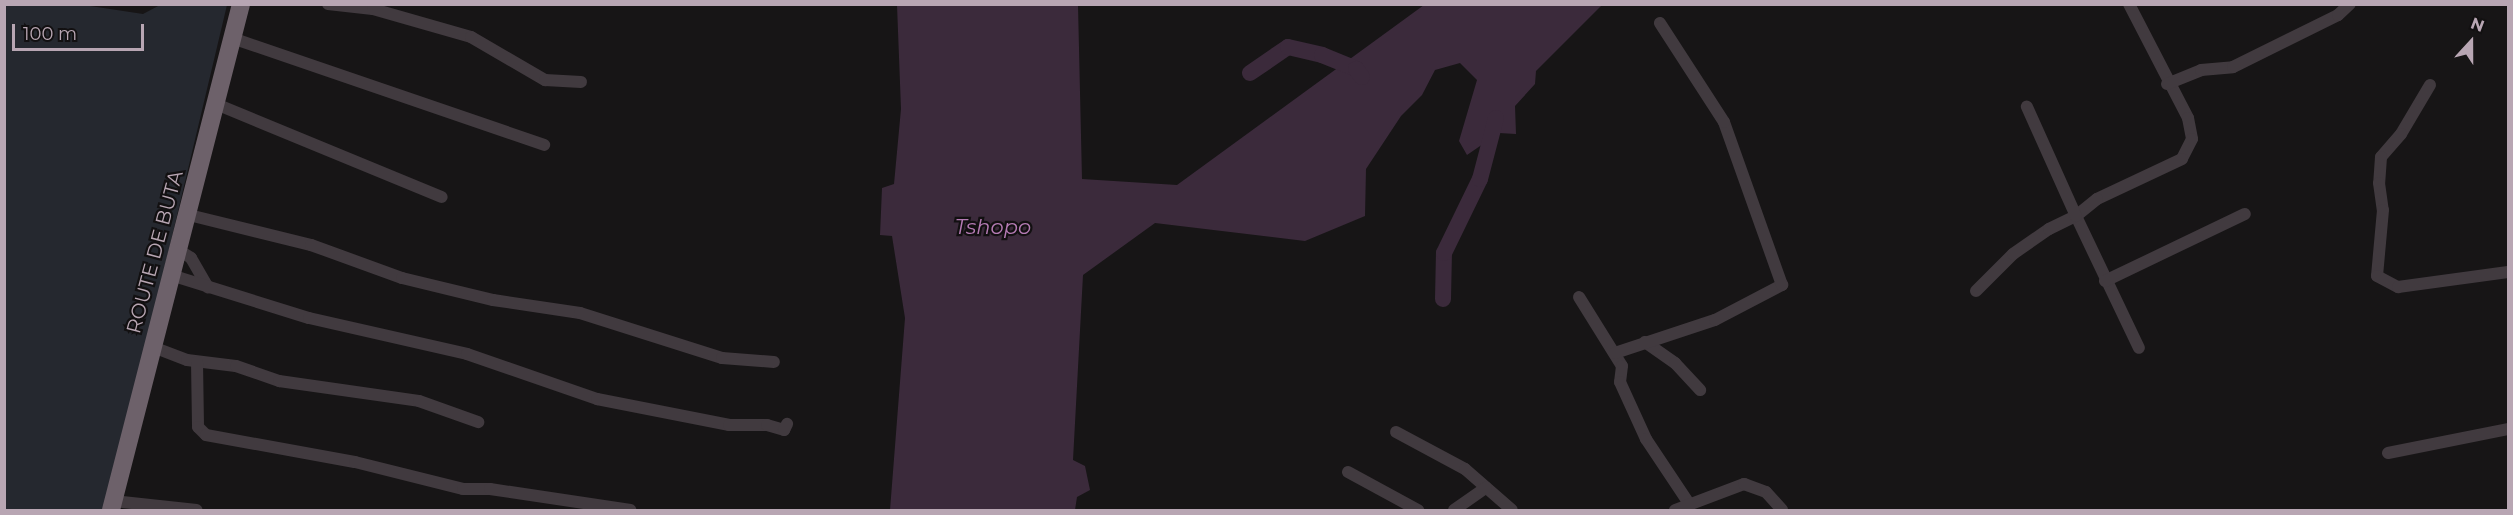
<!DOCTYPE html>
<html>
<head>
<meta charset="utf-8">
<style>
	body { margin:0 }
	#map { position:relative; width:2513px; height:515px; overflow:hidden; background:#171516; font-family:Montserrat,sans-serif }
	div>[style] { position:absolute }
	.green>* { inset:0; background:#25282f }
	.water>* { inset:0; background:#3b2a3b }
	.river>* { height:16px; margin:-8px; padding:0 8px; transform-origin:8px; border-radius:8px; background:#3b2a3b }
	.minor>* { height:12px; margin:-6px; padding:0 6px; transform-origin:6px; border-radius:6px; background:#413a3f }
	.highway>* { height:18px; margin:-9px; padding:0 9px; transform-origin:9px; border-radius:9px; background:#6d616a }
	span { translate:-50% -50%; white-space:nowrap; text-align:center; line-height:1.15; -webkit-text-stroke:4.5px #121011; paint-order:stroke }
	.street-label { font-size:20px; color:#b8a6b3 }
	.water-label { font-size:21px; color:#b57bb4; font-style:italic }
	.frame { position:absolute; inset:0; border:6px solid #b8a6b3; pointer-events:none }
	.north { position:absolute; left:2441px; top:12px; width:60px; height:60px; -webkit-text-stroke:4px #121011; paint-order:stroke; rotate:21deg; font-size:16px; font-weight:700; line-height:24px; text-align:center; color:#b8a6b3 }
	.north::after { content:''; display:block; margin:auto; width:21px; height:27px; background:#b8a6b3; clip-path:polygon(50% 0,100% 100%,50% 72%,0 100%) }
	.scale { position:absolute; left:12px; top:24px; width:132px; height:27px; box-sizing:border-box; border:3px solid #b8a6b3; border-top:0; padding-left:8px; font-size:18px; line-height:21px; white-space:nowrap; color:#b8a6b3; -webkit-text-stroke:4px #121011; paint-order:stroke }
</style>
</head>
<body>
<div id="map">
	<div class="green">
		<div style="clip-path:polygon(77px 4px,143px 14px,160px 5px,227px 5px,107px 510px,5px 510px,4px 5px)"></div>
	</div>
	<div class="water">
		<div style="clip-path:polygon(897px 5px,1078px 5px,1082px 179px,1177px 185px,1424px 5px,1602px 5px,1536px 71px,1535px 84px,1515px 106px,1516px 134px,1499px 133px,1467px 155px,1459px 141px,1477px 80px,1460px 63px,1435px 70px,1422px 95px,1401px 116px,1366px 169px,1365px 216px,1305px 241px,1155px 223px,1083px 275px,1073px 460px,1085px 466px,1090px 490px,1077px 497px,1075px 510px,890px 510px,905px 318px,892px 236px,880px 235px,882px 188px,894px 184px,901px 109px)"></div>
	</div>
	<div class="river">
		<div style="left:1250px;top:73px;width:46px;rotate:-34.4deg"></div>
		<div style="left:1288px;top:47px;width:35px;rotate:13deg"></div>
		<div style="left:1322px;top:55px;width:37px;rotate:22deg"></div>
		<div style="left:1356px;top:69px;width:10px;rotate:53deg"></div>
		<div style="left:1443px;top:299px;width:46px;rotate:-88.8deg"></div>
		<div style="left:1444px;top:253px;width:82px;rotate:-64.1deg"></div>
		<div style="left:1480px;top:179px;width:63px;rotate:-75.3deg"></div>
	</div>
	<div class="minor">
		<div style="left:328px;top:4px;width:45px;rotate:6.3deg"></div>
		<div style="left:373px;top:9px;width:102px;rotate:15.9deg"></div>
		<div style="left:471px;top:37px;width:86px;rotate:30.2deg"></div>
		<div style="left:545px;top:80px;width:36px;rotate:3deg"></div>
		<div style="left:2129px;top:4px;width:128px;rotate:62.6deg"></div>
		<div style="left:2188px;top:118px;width:21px;rotate:79deg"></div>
		<div style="left:2192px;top:139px;width:22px;rotate:117deg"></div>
		<div style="left:2182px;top:159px;width:94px;rotate:154.8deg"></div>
		<div style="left:2097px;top:199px;width:27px;rotate:141deg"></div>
		<div style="left:2076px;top:216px;width:146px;rotate:64.5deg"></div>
		<div style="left:232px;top:38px;width:330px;rotate:18.9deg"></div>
		<div style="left:2167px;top:84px;width:37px;rotate:-22deg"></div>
		<div style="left:2201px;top:70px;width:32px;rotate:-5deg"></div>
		<div style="left:2233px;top:67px;width:117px;rotate:-26.3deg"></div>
		<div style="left:2338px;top:15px;width:16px;rotate:-43deg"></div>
		<div style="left:2430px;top:85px;width:57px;rotate:120.6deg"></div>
		<div style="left:2401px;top:134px;width:30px;rotate:131deg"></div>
		<div style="left:2381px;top:157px;width:26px;rotate:94deg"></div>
		<div style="left:2379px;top:183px;width:27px;rotate:82deg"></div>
		<div style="left:2383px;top:210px;width:66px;rotate:95.2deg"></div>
		<div style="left:2377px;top:276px;width:24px;rotate:28deg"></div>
		<div style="left:2398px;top:287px;width:111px;rotate:-7.8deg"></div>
		<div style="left:216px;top:104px;width:244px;rotate:22.4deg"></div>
		<div style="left:189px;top:215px;width:126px;rotate:13.8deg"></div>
		<div style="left:311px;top:245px;width:97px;rotate:19.9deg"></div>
		<div style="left:402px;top:278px;width:94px;rotate:13.6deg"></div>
		<div style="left:493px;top:300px;width:88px;rotate:8.5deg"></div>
		<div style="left:580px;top:313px;width:149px;rotate:17.6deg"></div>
		<div style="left:722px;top:358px;width:52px;rotate:4.4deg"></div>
		<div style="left:180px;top:251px;width:13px;rotate:32deg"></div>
		<div style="left:191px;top:258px;width:34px;rotate:60deg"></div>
		<div style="left:174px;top:276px;width:141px;rotate:17.3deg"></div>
		<div style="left:309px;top:318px;width:162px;rotate:12.8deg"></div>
		<div style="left:467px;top:354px;width:138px;rotate:19.1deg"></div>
		<div style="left:597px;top:399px;width:135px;rotate:11.1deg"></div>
		<div style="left:729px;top:425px;width:38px"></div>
		<div style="left:767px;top:425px;width:18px;rotate:16deg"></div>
		<div style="left:784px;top:430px;width:7px;rotate:-63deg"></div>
		<div style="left:2105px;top:281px;width:155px;rotate:-25.6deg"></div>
		<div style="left:1976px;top:291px;width:52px;rotate:-45deg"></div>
		<div style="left:2013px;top:254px;width:44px;rotate:-34.8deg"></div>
		<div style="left:2049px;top:229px;width:30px;rotate:-26deg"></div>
		<div style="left:2076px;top:216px;width:120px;rotate:-114.2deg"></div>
		<div style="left:1579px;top:297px;width:81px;rotate:58.1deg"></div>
		<div style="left:1622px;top:366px;width:16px;rotate:97deg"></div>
		<div style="left:1620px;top:382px;width:63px;rotate:65.5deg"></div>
		<div style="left:1646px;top:439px;width:79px;rotate:56.3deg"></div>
		<div style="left:1645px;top:342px;width:37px;rotate:35deg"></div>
		<div style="left:1675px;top:363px;width:37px;rotate:47deg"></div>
		<div style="left:153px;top:347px;width:36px;rotate:21deg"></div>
		<div style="left:187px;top:360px;width:49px;rotate:7deg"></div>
		<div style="left:236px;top:366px;width:46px;rotate:19.2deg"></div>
		<div style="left:279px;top:381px;width:141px;rotate:8.1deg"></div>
		<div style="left:419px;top:401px;width:63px;rotate:19.6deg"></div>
		<div style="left:1615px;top:353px;width:105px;rotate:-18.3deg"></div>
		<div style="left:1715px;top:320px;width:76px;rotate:-27.6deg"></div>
		<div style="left:1782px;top:285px;width:173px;rotate:-109.6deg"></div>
		<div style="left:1724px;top:122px;width:118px;rotate:-122.9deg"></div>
		<div style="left:197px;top:362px;width:65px;rotate:89.1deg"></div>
		<div style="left:198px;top:427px;width:11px;rotate:45deg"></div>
		<div style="left:206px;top:435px;width:151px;rotate:10.3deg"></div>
		<div style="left:355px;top:462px;width:111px;rotate:14deg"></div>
		<div style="left:463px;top:489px;width:27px"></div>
		<div style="left:490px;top:489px;width:142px;rotate:8.5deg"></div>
		<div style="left:1396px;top:432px;width:78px;rotate:28.2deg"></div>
		<div style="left:1465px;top:469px;width:62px;rotate:41.1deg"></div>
		<div style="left:2388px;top:453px;width:122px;rotate:-11.3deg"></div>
		<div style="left:1348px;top:472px;width:80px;rotate:28.5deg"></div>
		<div style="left:113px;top:501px;width:84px;rotate:6.1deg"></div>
		<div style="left:1454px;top:510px;width:39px;rotate:-35deg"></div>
		<div style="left:1675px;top:510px;width:74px;rotate:-20.6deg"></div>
		<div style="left:1744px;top:484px;width:23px;rotate:20deg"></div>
		<div style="left:1766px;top:492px;width:24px;rotate:48deg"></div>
	</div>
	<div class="highway">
		<div style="left:111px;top:510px;width:522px;rotate:-75.59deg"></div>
	</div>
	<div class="street-label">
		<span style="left:155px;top:252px;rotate:-75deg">ROUTE DE BUTA</span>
	</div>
	<div class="water-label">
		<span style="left:993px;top:227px">Tshopo</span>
	</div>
	<div class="frame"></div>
	<div class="north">N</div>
	<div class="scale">100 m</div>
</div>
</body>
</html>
